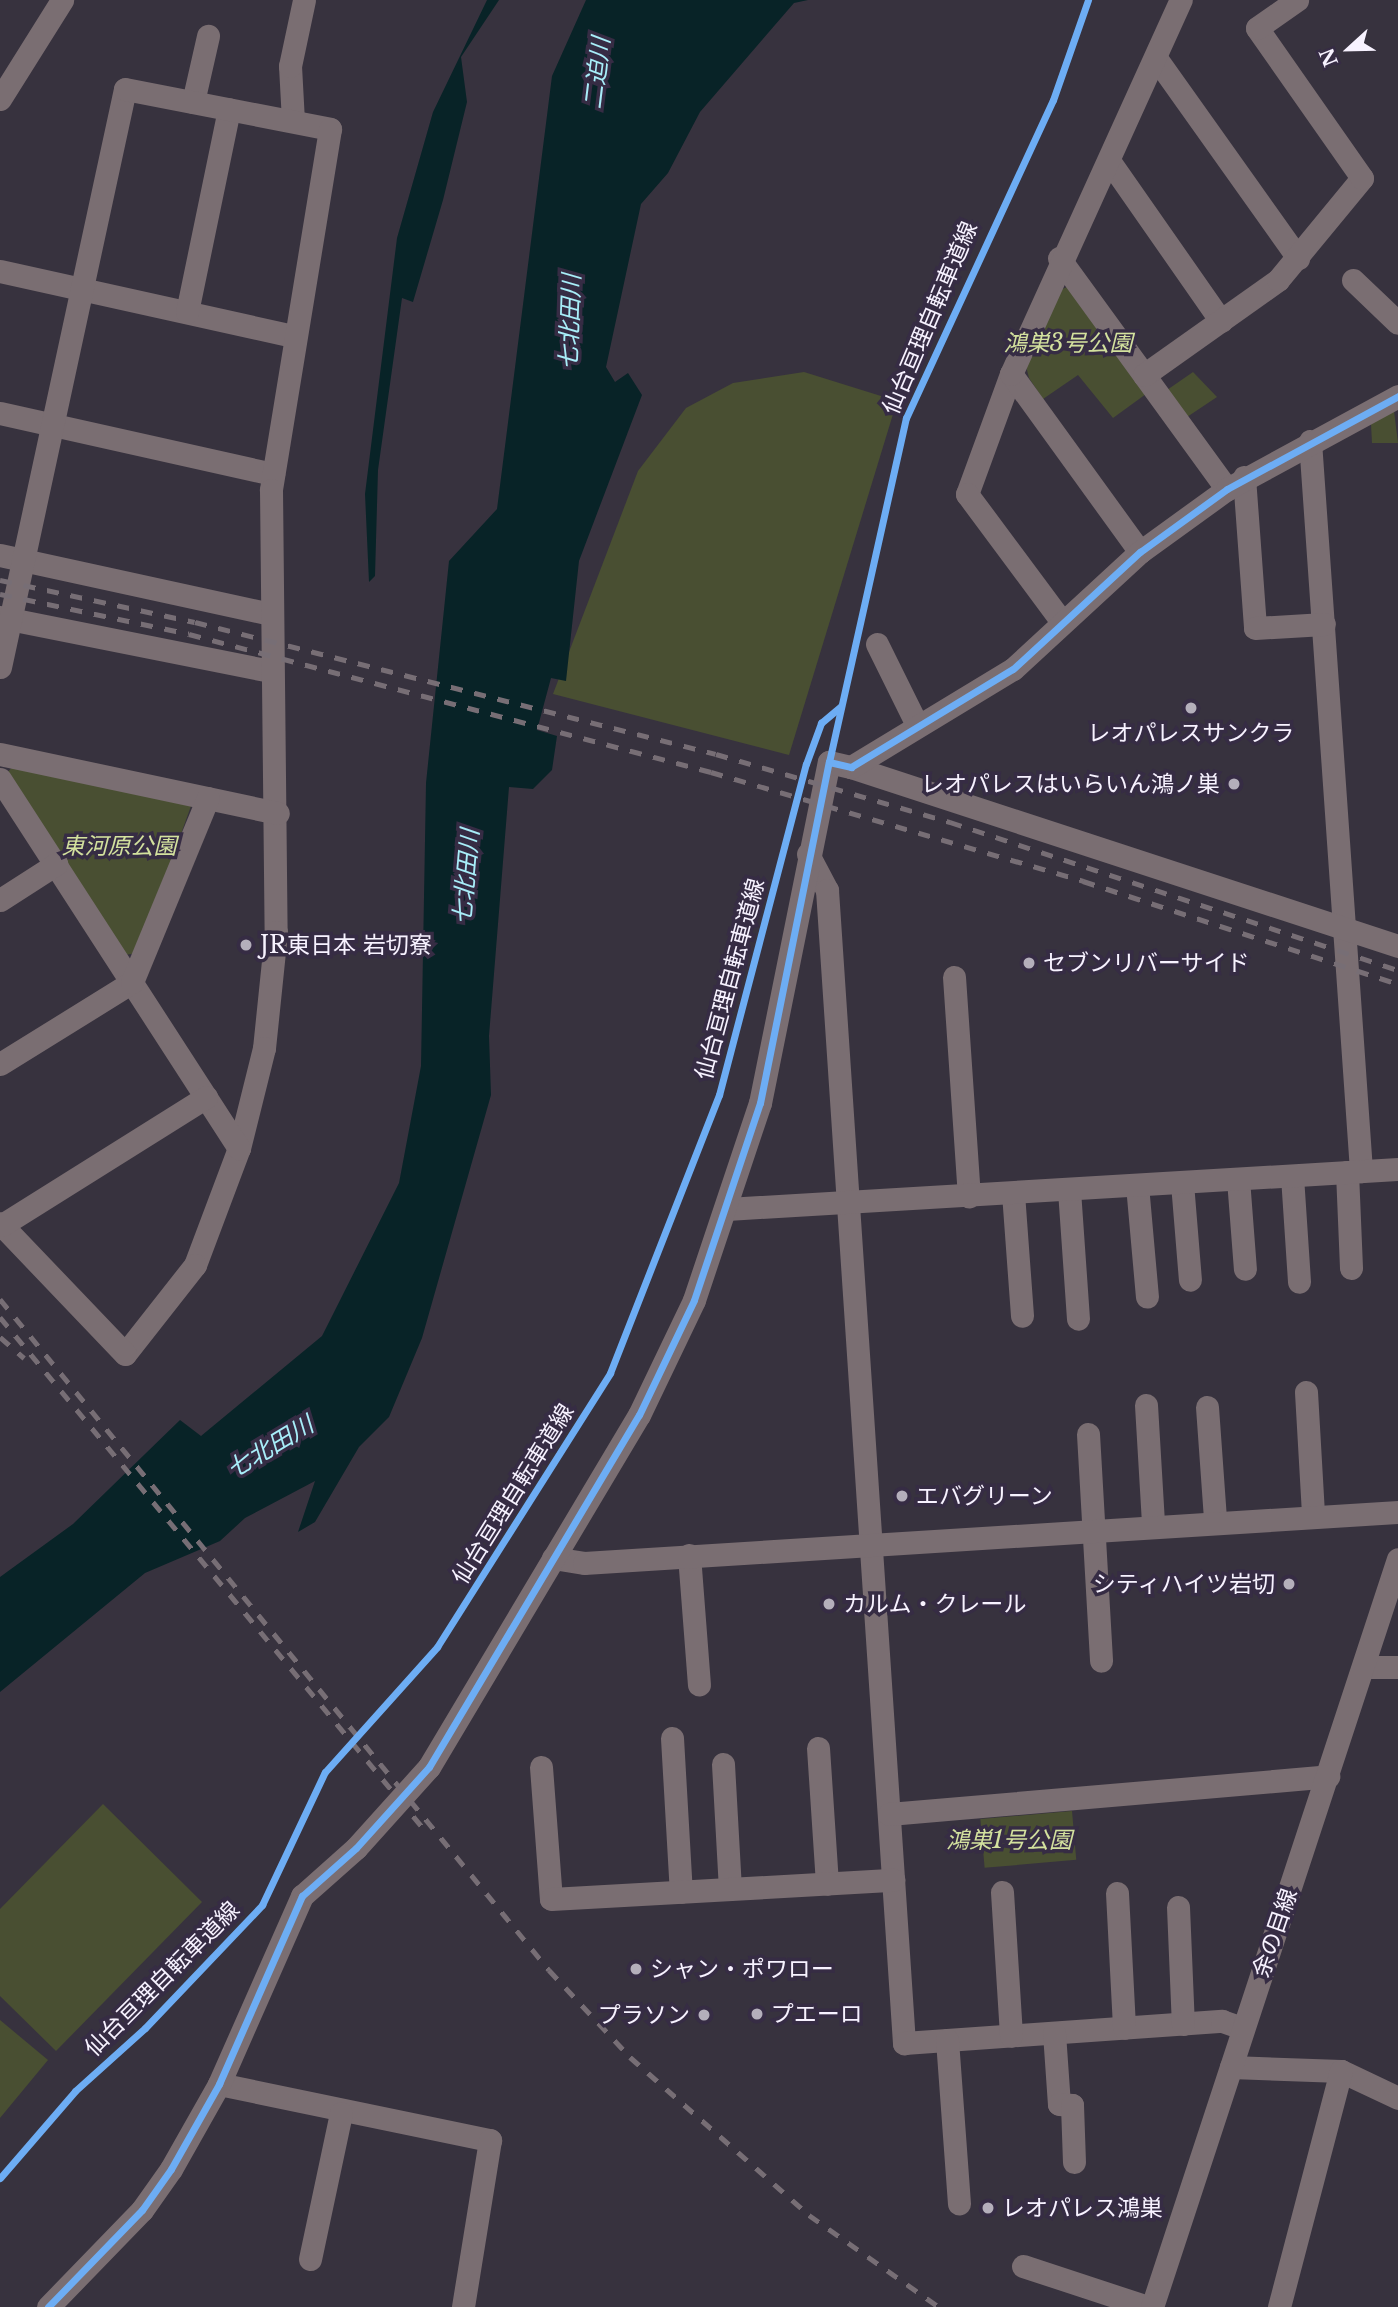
<!DOCTYPE html>
<html>
<head>
<meta charset="utf-8">
<style>
	body { margin:0 }
	#map { position:relative; width:1398px; height:2307px; overflow:hidden; background:#37323e; font-family:"Libre Baskerville","Noto Sans JP",serif }
	div>[style] { position:absolute }
	.green>* { inset:0; background:#494f32; transform-origin:0 0 }
	.water>* { inset:0; background:#082327 }
	.minor>* { height:23px; margin:-11.5px; padding:0 11.5px; transform-origin:11.5px; border-radius:11.5px; background:#7a6e72 }
	.rail>* { height:5px; margin-top:-2.5px; transform-origin:0; background:repeating-linear-gradient(90deg,#776e75 0 12px,transparent 0 24px) }
	.cycleway>* { height:7px; margin:-3.5px; padding:0 3.5px; transform-origin:3.5px; border-radius:3.5px; background:#6dadf4 }
	.dots>* { width:19px; height:19px; translate:-50% -50%; box-sizing:border-box; border:4px solid #362c44; border-radius:50% }
	span { translate:-50% -50%; white-space:nowrap; text-align:center; line-height:1.15; -webkit-text-stroke:7px #362c44; paint-order:stroke }
	.street-label { font-size:23px; color:#f7f2ff }
	.park-label { font-size:23px; color:#d3e19e; font-style:italic }
	.poi-label { font-size:23px; color:#f7f2ff }
	.right { translate:-100% -50%; text-align:right }
	.left { translate:0 -50%; text-align:left }
	.water-label { font-size:24px; color:#a8eef9; font-style:italic }
	.north { position:absolute; left:1314px; top:14px; width:70px; height:70px; -webkit-text-stroke:5px #362c44; paint-order:stroke; rotate:248deg; font-size:19px; font-weight:700; line-height:28px; text-align:center; color:#f7f2ff }
	.north::after { content:''; display:block; margin:auto; width:24px; height:32px; background:#f7f2ff; clip-path:polygon(50% 0,100% 100%,50% 72%,0 100%) }
</style>
</head>
<body>
<div id="map">
	<div class="green">
		<div style="clip-path:polygon(1067px 287px,1146px 394px,1113px 418px,1078px 375px,1043px 399px,1029px 378px,1025px 362px,1055px 292px)"></div>
		<div style="clip-path:polygon(804px 372px,897px 401px,789px 755px,553px 694px,638px 471px,686px 408px,733px 383px)"></div>
		<div style="clip-path:polygon(1193px 372px,1217px 397px,1187px 417px,1167px 390px)"></div>
		<div style="clip-path:polygon(1394px 411px,1398px 443px,1372px 443px,1371px 424px)"></div>
		<div style="clip-path:polygon(13px 766px,191px 806px,138px 953px,124px 955px,7px 773px)"></div>
		<div style="clip-path:polygon(103px 1804px,202px 1902px,56px 2051px,0 1996px,0 1909px)"></div>
		<div style="left:1072px;top:1811px;width:49px;height:92px;rotate:85deg"></div>
		<div style="clip-path:polygon(0 2020px,48px 2060px,0 2118px)"></div>
	</div>
	<div class="water">
		<div style="clip-path:polygon(487px 0,499px 0,461px 57px,467px 102px,443px 200px,413px 302px,402px 298px,378px 470px,375px 576px,369px 582px,365px 494px,397px 238px,433px 112px)"></div>
		<div style="clip-path:polygon(586px 0,808px 0,794px 3px,700px 112px,668px 173px,641px 204px,606px 367px,615px 382px,628px 373px,642px 395px,579px 561px,566px 681px,551px 678px,537px 730px,557px 736px,552px 770px,533px 789px,509px 787px,489px 1036px,491px 1095px,422px 1338px,389px 1417px,359px 1447px,315px 1522px,298px 1532px,315px 1481px,245px 1518px,220px 1541px,145px 1573px,0 1692px,0 1577px,73px 1524px,180px 1420px,201px 1436px,322px 1336px,399px 1183px,421px 1066px,426px 783px,449px 561px,497px 509px,552px 76px)"></div>
	</div>
	<div class="minor">
		<div style="left:1158px;top:61px;width:242px;rotate:54.6deg"></div>
		<div style="left:0;top:99px;width:117px;rotate:-57.9deg"></div>
		<div style="left:193px;top:102px;width:68px;rotate:-77.2deg"></div>
		<div style="left:293px;top:121px;width:55px;rotate:-93.1deg"></div>
		<div style="left:290px;top:66px;width:67px;rotate:-78deg"></div>
		<div style="left:1110px;top:162px;width:194px;rotate:55.1deg"></div>
		<div style="left:1059px;top:258px;width:286px;rotate:54deg"></div>
		<div style="left:0;top:271px;width:299px;rotate:12.5deg"></div>
		<div style="left:1353px;top:280px;width:62px;rotate:43.7deg"></div>
		<div style="left:187px;top:312px;width:207px;rotate:-78.3deg"></div>
		<div style="left:1011px;top:374px;width:128px;rotate:110.1deg"></div>
		<div style="left:967px;top:494px;width:159px;rotate:53.4deg"></div>
		<div style="left:1144px;top:375px;width:164px;rotate:-35.3deg"></div>
		<div style="left:1278px;top:280px;width:132px;rotate:-50.5deg"></div>
		<div style="left:1362px;top:178px;width:183px;rotate:-125deg"></div>
		<div style="left:1257px;top:28px;width:49px;rotate:-35deg"></div>
		<div style="left:0;top:413px;width:280px;rotate:12.6deg"></div>
		<div style="left:1310px;top:441px;width:732px;rotate:86deg"></div>
		<div style="left:1244px;top:477px;width:151px;rotate:85.8deg"></div>
		<div style="left:1255px;top:628px;width:69px;rotate:-3.3deg"></div>
		<div style="left:1140px;top:552px;width:220px;rotate:-125.9deg"></div>
		<div style="left:1011px;top:374px;width:411px;rotate:-65.6deg"></div>
		<div style="left:0;top:555px;width:276px;rotate:12.3deg"></div>
		<div style="left:0;top:617px;width:276px;rotate:11.3deg"></div>
		<div style="left:877px;top:644px;width:90px;rotate:63.7deg"></div>
		<div style="left:0;top:667px;width:591px;rotate:-77.8deg"></div>
		<div style="left:125px;top:89px;width:209px;rotate:11deg"></div>
		<div style="left:330px;top:129px;width:366px;rotate:99.3deg"></div>
		<div style="left:271px;top:490px;width:442px;rotate:89.4deg"></div>
		<div style="left:276px;top:932px;width:117px;rotate:95.9deg"></div>
		<div style="left:264px;top:1048px;width:103px;rotate:104deg"></div>
		<div style="left:239px;top:1148px;width:125px;rotate:110.6deg"></div>
		<div style="left:195px;top:1265px;width:113px;rotate:128.2deg"></div>
		<div style="left:125px;top:1354px;width:181px;rotate:-133.7deg"></div>
		<div style="left:0;top:754px;width:284px;rotate:12deg"></div>
		<div style="left:851px;top:767px;width:576px;rotate:18.12deg"></div>
		<div style="left:0;top:779px;width:440px;rotate:57.1deg"></div>
		<div style="left:808px;top:854px;width:41px;rotate:62.2deg"></div>
		<div style="left:827px;top:890px;width:1156px;rotate:86.18deg"></div>
		<div style="left:904px;top:2043px;width:319px;rotate:-4deg"></div>
		<div style="left:1222px;top:2021px;width:21px;rotate:19deg"></div>
		<div style="left:0;top:900px;width:67px;rotate:-32.7deg"></div>
		<div style="left:954px;top:977px;width:220px;rotate:86.1deg"></div>
		<div style="left:0;top:1064px;width:155px;rotate:-31.8deg"></div>
		<div style="left:132px;top:982px;width:199px;rotate:-67.6deg"></div>
		<div style="left:1347px;top:1172px;width:96px;rotate:87.6deg"></div>
		<div style="left:1292px;top:1176px;width:106px;rotate:86.2deg"></div>
		<div style="left:1238px;top:1179px;width:90px;rotate:85.6deg"></div>
		<div style="left:1182px;top:1183px;width:97px;rotate:85.3deg"></div>
		<div style="left:1137px;top:1185px;width:112px;rotate:84.9deg"></div>
		<div style="left:1069px;top:1190px;width:129px;rotate:86deg"></div>
		<div style="left:1013px;top:1193px;width:123px;rotate:85.8deg"></div>
		<div style="left:727px;top:1209px;width:672px;rotate:-3.41deg"></div>
		<div style="left:2px;top:1225px;width:241px;rotate:-32.1deg"></div>
		<div style="left:1306px;top:1392px;width:121px;rotate:86.7deg"></div>
		<div style="left:1146px;top:1405px;width:118px;rotate:86.6deg"></div>
		<div style="left:1207px;top:1407px;width:112px;rotate:85.9deg"></div>
		<div style="left:1088px;top:1434px;width:227px;rotate:86.7deg"></div>
		<div style="left:689px;top:1555px;width:130px;rotate:85.6deg"></div>
		<div style="left:553px;top:1558px;width:31px;rotate:9deg"></div>
		<div style="left:584px;top:1563px;width:816px;rotate:-3.59deg"></div>
		<div style="left:1364px;top:1667px;width:34px"></div>
		<div style="left:672px;top:1738px;width:154px;rotate:86.7deg"></div>
		<div style="left:818px;top:1748px;width:136px;rotate:86.2deg"></div>
		<div style="left:723px;top:1764px;width:125px;rotate:86.8deg"></div>
		<div style="left:541px;top:1767px;width:132px;rotate:85.7deg"></div>
		<div style="left:551px;top:1899px;width:343px;rotate:-3.2deg"></div>
		<div style="left:889px;top:1814px;width:441px;rotate:-4.9deg"></div>
		<div style="left:1002px;top:1892px;width:144px;rotate:86.4deg"></div>
		<div style="left:1117px;top:1893px;width:135px;rotate:87deg"></div>
		<div style="left:1178px;top:1907px;width:117px;rotate:87.6deg"></div>
		<div style="left:1054px;top:2033px;width:71px;rotate:86deg"></div>
		<div style="left:1059px;top:2104px;width:13px;rotate:4deg"></div>
		<div style="left:1072px;top:2105px;width:57px;rotate:88deg"></div>
		<div style="left:947px;top:2040px;width:164px;rotate:85.8deg"></div>
		<div style="left:1231px;top:2067px;width:110px;rotate:2.1deg"></div>
		<div style="left:1341px;top:2071px;width:63px;rotate:25.3deg"></div>
		<div style="left:219px;top:2084px;width:277px;rotate:11.7deg"></div>
		<div style="left:490px;top:2140px;width:169px;rotate:99.2deg"></div>
		<div style="left:310px;top:2259px;width:149px;rotate:-78deg"></div>
		<div style="left:1023px;top:2266px;width:132px;rotate:18.2deg"></div>
		<div style="left:48px;top:2307px;width:135px;rotate:-45.9deg"></div>
		<div style="left:142px;top:2210px;width:50px;rotate:-54.7deg"></div>
		<div style="left:171px;top:2169px;width:98px;rotate:-60.5deg"></div>
		<div style="left:219px;top:2084px;width:206px;rotate:-66.2deg"></div>
		<div style="left:302px;top:1896px;width:72px;rotate:-41.6deg"></div>
		<div style="left:356px;top:1848px;width:109px;rotate:-48deg"></div>
		<div style="left:429px;top:1767px;width:410px;rotate:-59.2deg"></div>
		<div style="left:639px;top:1415px;width:127px;rotate:-64.4deg"></div>
		<div style="left:694px;top:1300px;width:208px;rotate:-71.5deg"></div>
		<div style="left:760px;top:1103px;width:348px;rotate:-78.6deg"></div>
		<div style="left:829px;top:762px;width:23px;rotate:13deg"></div>
		<div style="left:851px;top:767px;width:189px;rotate:-31.2deg"></div>
		<div style="left:1013px;top:669px;width:173px;rotate:-42.7deg"></div>
		<div style="left:1140px;top:552px;width:107px;rotate:-35.9deg"></div>
		<div style="left:1227px;top:489px;width:195px;rotate:-28.5deg"></div>
		<div style="left:1152px;top:2307px;width:787px;rotate:-71.8deg"></div>
		<div style="left:1279px;top:2307px;width:244px;rotate:-75.3deg"></div>
	</div>
	<div class="rail">
		<div style="left:0;top:580px;width:199px;rotate:12.2deg"></div>
		<div style="left:195px;top:622px;width:537px;rotate:14.22deg"></div>
		<div style="left:716px;top:754px;width:244px;rotate:16.2deg"></div>
		<div style="left:950px;top:822px;width:472px;rotate:18.3deg"></div>
		<div style="left:0;top:594px;width:193px;rotate:11.9deg"></div>
		<div style="left:189px;top:634px;width:540px;rotate:14.81deg"></div>
		<div style="left:711px;top:772px;width:388px;rotate:16.3deg"></div>
		<div style="left:1083px;top:881px;width:331px;rotate:18.1deg"></div>
		<div style="left:0;top:1299px;width:867px;rotate:50.71deg"></div>
		<div style="left:549px;top:1970px;width:119px;rotate:47deg"></div>
		<div style="left:630px;top:2057px;width:239px;rotate:41.4deg"></div>
		<div style="left:809px;top:2215px;width:159px;rotate:35.3deg"></div>
		<div style="left:0;top:1317px;width:663px;rotate:50.38deg"></div>
		<div style="left:0;top:1337px;width:32px;rotate:41deg"></div>
	</div>
	<div class="cycleway">
		<div style="left:829px;top:762px;width:353px;rotate:-77.4deg"></div>
		<div style="left:906px;top:418px;width:350px;rotate:-65.2deg"></div>
		<div style="left:1053px;top:100px;width:106px;rotate:-70.7deg"></div>
		<div style="left:0;top:2178px;width:115px;rotate:-49.2deg"></div>
		<div style="left:75px;top:2091px;width:94px;rotate:-42deg"></div>
		<div style="left:145px;top:2028px;width:170px;rotate:-46.4deg"></div>
		<div style="left:262px;top:1905px;width:147px;rotate:-64.7deg"></div>
		<div style="left:325px;top:1772px;width:168px;rotate:-48.1deg"></div>
		<div style="left:437px;top:1647px;width:324px;rotate:-57.7deg"></div>
		<div style="left:610px;top:1373px;width:299px;rotate:-68.6deg"></div>
		<div style="left:719px;top:1095px;width:342px;rotate:-75.3deg"></div>
		<div style="left:806px;top:764px;width:44px;rotate:-69.9deg"></div>
		<div style="left:821px;top:723px;width:26px;rotate:-40deg"></div>
		<div style="left:48px;top:2307px;width:135px;rotate:-45.9deg"></div>
		<div style="left:142px;top:2210px;width:50px;rotate:-54.7deg"></div>
		<div style="left:171px;top:2169px;width:98px;rotate:-60.5deg"></div>
		<div style="left:219px;top:2084px;width:206px;rotate:-66.2deg"></div>
		<div style="left:302px;top:1896px;width:72px;rotate:-41.6deg"></div>
		<div style="left:356px;top:1848px;width:109px;rotate:-48deg"></div>
		<div style="left:429px;top:1767px;width:410px;rotate:-59.2deg"></div>
		<div style="left:639px;top:1415px;width:127px;rotate:-64.4deg"></div>
		<div style="left:694px;top:1300px;width:208px;rotate:-71.5deg"></div>
		<div style="left:760px;top:1103px;width:348px;rotate:-78.6deg"></div>
		<div style="left:829px;top:762px;width:23px;rotate:13deg"></div>
		<div style="left:851px;top:767px;width:189px;rotate:-31.2deg"></div>
		<div style="left:1013px;top:669px;width:173px;rotate:-42.7deg"></div>
		<div style="left:1140px;top:552px;width:107px;rotate:-35.9deg"></div>
		<div style="left:1227px;top:489px;width:195px;rotate:-28.5deg"></div>
	</div>
	<div class="dots">
		<div style="left:1191px;top:708px;background:#b4afbb"></div>
		<div style="left:1234px;top:784px;background:#b4afbb"></div>
		<div style="left:246px;top:945px;background:#b4afbb"></div>
		<div style="left:1029px;top:963px;background:#b4afbb"></div>
		<div style="left:902px;top:1496px;background:#b4afbb"></div>
		<div style="left:1289px;top:1584px;background:#b4afbb"></div>
		<div style="left:829px;top:1604px;background:#b4afbb"></div>
		<div style="left:636px;top:1969px;background:#b4afbb"></div>
		<div style="left:757px;top:2014px;background:#b4afbb"></div>
		<div style="left:704px;top:2015px;background:#b4afbb"></div>
		<div style="left:988px;top:2208px;background:#b4afbb"></div>
	</div>
	<div class="street-label">
		<span style="left:930px;top:318px;rotate:-67deg">仙台亘理自転車道線</span>
		<span style="left:730px;top:979px;rotate:-75deg">仙台亘理自転車道線</span>
		<span style="left:513px;top:1494px;rotate:-58deg">仙台亘理自転車道線</span>
		<span style="left:1275px;top:1933px;rotate:-71deg">余の目線</span>
		<span style="left:162px;top:1979px;rotate:-45deg">仙台亘理自転車道線</span>
	</div>
	<div class="park-label">
		<span style="left:1068px;top:343px">鴻巣3号公園</span>
		<span style="left:119px;top:846px">東河原公園</span>
		<span style="left:1009px;top:1840px">鴻巣1号公園</span>
	</div>
	<div class="poi-label">
		<span style="left:1191px;top:733px">レオパレスサンクラ</span>
		<span class="right" style="left:1220px;top:784px">レオパレスはいらいん鴻ノ巣</span>
		<span class="left" style="left:260px;top:945px">JR東日本 岩切寮</span>
		<span class="left" style="left:1043px;top:963px">セブンリバーサイド</span>
		<span class="left" style="left:916px;top:1496px">エバグリーン</span>
		<span class="right" style="left:1275px;top:1584px">シティハイツ岩切</span>
		<span class="left" style="left:843px;top:1604px">カルム・クレール</span>
		<span class="left" style="left:650px;top:1969px">シャン・ポワロー</span>
		<span class="left" style="left:771px;top:2014px">プエーロ</span>
		<span class="right" style="left:690px;top:2015px">プラソン</span>
		<span class="left" style="left:1002px;top:2208px">レオパレス鴻巣</span>
	</div>
	<div class="water-label">
		<span style="left:597px;top:73px;rotate:-83deg">二迫川</span>
		<span style="left:570px;top:322px;rotate:-88deg">七北田川</span>
		<span style="left:466px;top:877px;rotate:-85deg">七北田川</span>
		<span style="left:270px;top:1447px;rotate:-31deg">七北田川</span>
	</div>
	<div class="north">N</div>
</div>
</body>
</html>
